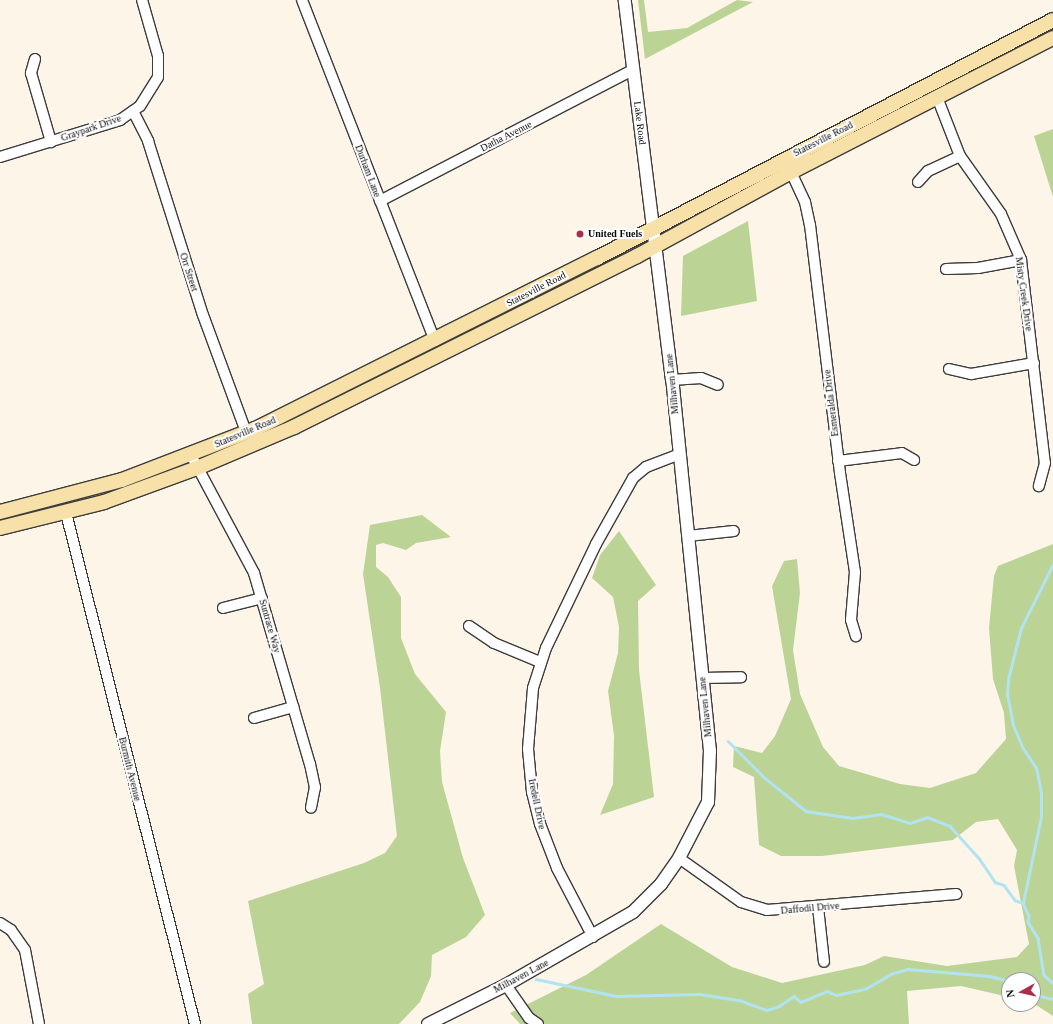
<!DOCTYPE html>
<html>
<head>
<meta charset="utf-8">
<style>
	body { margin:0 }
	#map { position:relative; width:1053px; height:1024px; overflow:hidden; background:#fdf5e8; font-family:Georgia,serif }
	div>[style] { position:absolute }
	.forest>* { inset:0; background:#bcd396 }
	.stream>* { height:2.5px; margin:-1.25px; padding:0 1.25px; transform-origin:1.25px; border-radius:1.25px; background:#b1e4f0 }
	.roads { filter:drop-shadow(1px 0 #3c3c3c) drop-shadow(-1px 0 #3c3c3c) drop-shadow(0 1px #3c3c3c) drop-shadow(0 -1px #3c3c3c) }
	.minor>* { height:10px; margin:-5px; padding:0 5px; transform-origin:5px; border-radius:5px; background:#fff }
	.tertiary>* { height:12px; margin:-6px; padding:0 6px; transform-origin:6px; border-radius:6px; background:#fff }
	.secondary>* { height:14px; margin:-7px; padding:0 7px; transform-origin:7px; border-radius:7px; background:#f8e1a8 }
	.dots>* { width:11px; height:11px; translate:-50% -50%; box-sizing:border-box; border:2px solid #fff; border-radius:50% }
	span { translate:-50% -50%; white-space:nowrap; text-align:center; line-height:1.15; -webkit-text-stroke:4px #fff; paint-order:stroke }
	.street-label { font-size:10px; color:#090909 }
	.poi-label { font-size:10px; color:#090909; font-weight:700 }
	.left { translate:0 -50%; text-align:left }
	.north { position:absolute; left:1001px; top:972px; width:40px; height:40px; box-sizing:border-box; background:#fff; border:1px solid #9d9d9d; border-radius:50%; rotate:262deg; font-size:11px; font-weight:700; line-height:16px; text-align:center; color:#090909 }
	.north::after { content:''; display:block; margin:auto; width:14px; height:18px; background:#ad2e4b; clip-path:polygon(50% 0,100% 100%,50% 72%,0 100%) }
</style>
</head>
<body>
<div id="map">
	<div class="forest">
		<div style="clip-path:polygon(638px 0,644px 0,648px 32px,687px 28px,737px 0,753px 2px,645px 59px)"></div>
		<div style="clip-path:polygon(1053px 129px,1053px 197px,1034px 136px)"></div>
		<div style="clip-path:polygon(748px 221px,757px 301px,681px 316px,683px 256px)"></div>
		<div style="clip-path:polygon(422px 515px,451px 537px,416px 543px,406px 550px,383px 543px,376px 545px,376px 567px,388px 577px,401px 597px,401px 638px,415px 674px,446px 712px,440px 751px,442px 782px,463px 858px,485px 915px,466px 937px,432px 955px,431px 976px,420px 1002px,399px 1024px,252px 1024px,248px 994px,264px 984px,248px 901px,364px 863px,385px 853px,397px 836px,380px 688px,363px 574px,370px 525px)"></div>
		<div style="clip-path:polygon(619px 531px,656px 585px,638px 601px,639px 670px,654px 797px,600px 815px,613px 784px,614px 736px,608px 691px,618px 653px,619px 627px,613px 597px,592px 578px,600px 555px)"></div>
		<div style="clip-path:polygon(1053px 544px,1053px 1016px,1033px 1003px,1033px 980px,1009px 980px,1009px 997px,961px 986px,907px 991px,909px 1024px,520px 1024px,510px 1013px,586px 975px,661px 924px,732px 967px,782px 983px,865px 965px,884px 956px,947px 966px,1017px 957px,1029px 944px,1014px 866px,1017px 850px,998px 819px,976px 822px,953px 840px,822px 856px,781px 856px,759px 845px,754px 777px,733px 767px,734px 746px,762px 753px,775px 736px,791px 699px,772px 586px,784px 561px,797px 559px,800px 593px,793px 650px,800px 694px,823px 747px,839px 766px,900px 784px,930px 788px,976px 773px,1006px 739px,1004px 713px,993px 679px,989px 628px,994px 576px,998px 566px)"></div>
	</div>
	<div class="stream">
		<div style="left:728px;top:741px;width:52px;rotate:45deg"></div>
		<div style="left:765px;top:778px;width:53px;rotate:38.8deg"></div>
		<div style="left:806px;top:811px;width:48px;rotate:8.5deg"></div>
		<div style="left:853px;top:818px;width:28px;rotate:-8deg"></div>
		<div style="left:881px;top:814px;width:30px;rotate:17deg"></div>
		<div style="left:910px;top:823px;width:18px;rotate:-19deg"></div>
		<div style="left:927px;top:817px;width:25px;rotate:21deg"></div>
		<div style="left:950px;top:826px;width:43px;rotate:47.8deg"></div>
		<div style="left:979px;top:858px;width:29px;rotate:56deg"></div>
		<div style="left:995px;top:882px;width:9px;rotate:18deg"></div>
		<div style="left:1004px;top:885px;width:19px;rotate:54deg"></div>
		<div style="left:1015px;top:900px;width:9px;rotate:21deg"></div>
		<div style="left:1023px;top:903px;width:14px;rotate:65deg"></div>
		<div style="left:1029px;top:916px;width:6px;rotate:99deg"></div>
		<div style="left:1028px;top:922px;width:19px;rotate:58deg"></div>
		<div style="left:1038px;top:938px;width:37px;rotate:81deg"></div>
		<div style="left:1044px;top:975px;width:12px;rotate:42deg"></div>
		<div style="left:1023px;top:903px;width:88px;rotate:-78.2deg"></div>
		<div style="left:1041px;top:817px;width:24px;rotate:-90deg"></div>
		<div style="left:1041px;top:793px;width:25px;rotate:-101deg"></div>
		<div style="left:1036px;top:768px;width:23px;rotate:-124deg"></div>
		<div style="left:1023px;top:749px;width:26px;rotate:-113deg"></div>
		<div style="left:1013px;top:725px;width:31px;rotate:-101deg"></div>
		<div style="left:1007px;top:695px;width:16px;rotate:-86deg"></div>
		<div style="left:1008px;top:679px;width:53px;rotate:-75.7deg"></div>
		<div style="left:1021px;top:628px;width:72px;rotate:-63.4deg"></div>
		<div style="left:536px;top:979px;width:83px;rotate:11.9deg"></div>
		<div style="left:617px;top:996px;width:83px;rotate:-1.4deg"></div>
		<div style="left:700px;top:994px;width:39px;rotate:9deg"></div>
		<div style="left:739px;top:1000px;width:30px;rotate:20deg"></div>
		<div style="left:767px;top:1010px;width:13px;rotate:-18deg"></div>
		<div style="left:779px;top:1006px;width:18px;rotate:-34deg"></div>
		<div style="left:794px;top:996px;width:9px;rotate:41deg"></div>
		<div style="left:801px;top:1002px;width:28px;rotate:-23deg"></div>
		<div style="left:827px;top:991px;width:10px;rotate:24deg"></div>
		<div style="left:836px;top:995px;width:30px;rotate:-12deg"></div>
		<div style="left:865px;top:989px;width:32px;rotate:-30deg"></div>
		<div style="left:893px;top:973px;width:16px;rotate:-15deg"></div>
		<div style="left:908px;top:969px;width:82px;rotate:4.9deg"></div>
		<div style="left:990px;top:976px;width:20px;rotate:15deg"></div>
		<div style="left:1033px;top:994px;width:21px;rotate:14deg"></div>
	</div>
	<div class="roads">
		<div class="minor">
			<div style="left:302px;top:0;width:366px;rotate:68.7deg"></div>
			<div style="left:35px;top:59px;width:15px;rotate:106deg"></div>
			<div style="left:31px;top:73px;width:72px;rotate:73.8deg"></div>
			<div style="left:937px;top:97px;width:63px;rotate:68.7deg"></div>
			<div style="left:960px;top:156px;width:71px;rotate:54.7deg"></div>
			<div style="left:1001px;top:214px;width:50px;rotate:66.5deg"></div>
			<div style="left:1021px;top:260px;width:204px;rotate:83.3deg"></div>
			<div style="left:1045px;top:463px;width:24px;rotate:105deg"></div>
			<div style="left:133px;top:111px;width:34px;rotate:63deg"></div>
			<div style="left:148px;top:141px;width:182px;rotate:72.5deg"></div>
			<div style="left:203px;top:315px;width:125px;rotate:69.8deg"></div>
			<div style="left:0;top:157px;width:126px;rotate:-17.1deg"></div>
			<div style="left:120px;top:120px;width:24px;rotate:-35deg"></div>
			<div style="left:140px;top:106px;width:34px;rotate:-58deg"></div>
			<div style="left:158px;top:77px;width:21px;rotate:-90deg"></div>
			<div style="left:158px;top:56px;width:58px;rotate:-105.9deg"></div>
			<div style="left:791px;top:172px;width:33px;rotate:65deg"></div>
			<div style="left:805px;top:202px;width:24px;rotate:78deg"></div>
			<div style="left:810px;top:225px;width:250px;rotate:83.1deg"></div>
			<div style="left:840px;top:473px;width:100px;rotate:81.4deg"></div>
			<div style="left:855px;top:572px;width:48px;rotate:94.8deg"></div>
			<div style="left:851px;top:620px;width:17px;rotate:73deg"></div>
			<div style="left:918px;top:182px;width:15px;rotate:-48deg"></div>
			<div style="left:928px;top:171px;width:35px;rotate:-25deg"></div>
			<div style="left:380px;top:201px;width:285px;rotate:-27.4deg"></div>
			<div style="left:946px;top:269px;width:32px;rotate:-2deg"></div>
			<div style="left:978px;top:268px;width:44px;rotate:-10.5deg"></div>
			<div style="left:949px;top:369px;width:23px;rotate:13deg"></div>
			<div style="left:971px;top:374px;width:64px;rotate:-9.9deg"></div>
			<div style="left:672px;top:380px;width:29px;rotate:-4deg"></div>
			<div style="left:701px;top:378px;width:18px;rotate:22deg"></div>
			<div style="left:191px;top:455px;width:134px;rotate:61.9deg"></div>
			<div style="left:254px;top:573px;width:199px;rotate:73.7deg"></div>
			<div style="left:310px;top:764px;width:24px;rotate:78deg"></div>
			<div style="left:315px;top:787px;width:21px;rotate:101deg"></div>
			<div style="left:838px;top:461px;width:64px;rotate:-7.1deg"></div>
			<div style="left:902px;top:453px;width:14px;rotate:30deg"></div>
			<div style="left:66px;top:513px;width:527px;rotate:75.83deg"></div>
			<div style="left:688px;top:536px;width:46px;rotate:-6.2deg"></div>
			<div style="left:223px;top:608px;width:40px;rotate:-14.4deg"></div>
			<div style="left:469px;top:626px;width:30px;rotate:34deg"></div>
			<div style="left:494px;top:643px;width:50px;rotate:22.4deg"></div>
			<div style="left:702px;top:678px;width:39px;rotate:-1deg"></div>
			<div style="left:254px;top:718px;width:41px;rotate:-15.8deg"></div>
			<div style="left:679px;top:858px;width:76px;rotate:35.4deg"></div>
			<div style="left:741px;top:902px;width:27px;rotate:17deg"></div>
			<div style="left:767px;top:910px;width:190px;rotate:-4.8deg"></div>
			<div style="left:818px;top:907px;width:55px;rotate:83.8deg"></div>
			<div style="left:0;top:923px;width:13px;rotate:32deg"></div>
			<div style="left:11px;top:930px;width:24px;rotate:55deg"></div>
			<div style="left:25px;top:950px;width:75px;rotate:79.3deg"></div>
			<div style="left:593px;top:937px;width:78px;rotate:-117.6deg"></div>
			<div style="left:557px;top:868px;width:47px;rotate:-111.1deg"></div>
			<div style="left:540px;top:824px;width:33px;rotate:-104deg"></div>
			<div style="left:532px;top:792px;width:43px;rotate:-95.3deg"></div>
			<div style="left:528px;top:749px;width:61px;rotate:-85.3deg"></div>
			<div style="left:533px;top:688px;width:42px;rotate:-72deg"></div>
			<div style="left:546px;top:648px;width:115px;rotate:-64.3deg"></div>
			<div style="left:596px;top:544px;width:76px;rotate:-60.7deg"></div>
			<div style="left:633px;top:478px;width:17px;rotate:-40deg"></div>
			<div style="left:646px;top:467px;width:36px;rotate:-21deg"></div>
			<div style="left:506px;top:985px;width:40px;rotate:55.1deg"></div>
			<div style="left:529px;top:1018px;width:11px;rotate:34deg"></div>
		</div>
		<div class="tertiary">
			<div style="left:428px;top:1024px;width:87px;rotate:-26.6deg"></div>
			<div style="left:506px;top:985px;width:146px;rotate:-29.9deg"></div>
			<div style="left:633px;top:912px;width:40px;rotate:-45deg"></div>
			<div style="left:661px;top:884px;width:32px;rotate:-55deg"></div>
			<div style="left:679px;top:858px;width:63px;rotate:-62.6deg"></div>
			<div style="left:708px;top:802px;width:51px;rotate:-87.8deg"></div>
			<div style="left:710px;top:751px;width:373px;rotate:-95.8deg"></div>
			<div style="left:672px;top:380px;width:383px;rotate:-97.1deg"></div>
		</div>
		<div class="secondary">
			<div style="left:0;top:512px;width:126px;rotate:-14.7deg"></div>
			<div style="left:122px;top:480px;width:142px;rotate:-21deg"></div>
			<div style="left:255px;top:429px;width:382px;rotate:-26.6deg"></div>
			<div style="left:597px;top:258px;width:514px;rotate:-27.56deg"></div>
			<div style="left:0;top:528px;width:107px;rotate:-14deg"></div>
			<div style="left:104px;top:502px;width:99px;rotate:-20.1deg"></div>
			<div style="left:197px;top:468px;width:105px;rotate:-22.9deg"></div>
			<div style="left:294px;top:427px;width:383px;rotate:-26.5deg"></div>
			<div style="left:637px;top:256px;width:175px;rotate:-28.6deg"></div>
			<div style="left:791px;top:172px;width:294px;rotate:-27.1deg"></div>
		</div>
	</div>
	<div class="dots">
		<div style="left:580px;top:234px;background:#ad2e4b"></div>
	</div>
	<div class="street-label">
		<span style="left:640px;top:123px;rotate:83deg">Lake Road</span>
		<span style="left:91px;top:128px;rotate:-19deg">Graypark Drive</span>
		<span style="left:506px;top:136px;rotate:-27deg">Datha Avenue</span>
		<span style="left:823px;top:139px;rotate:-27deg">Statesville Road</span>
		<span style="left:368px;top:171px;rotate:69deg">Durham Lane</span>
		<span style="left:189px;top:272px;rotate:72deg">Orr Street</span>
		<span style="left:536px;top:289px;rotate:-27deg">Statesville Road</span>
		<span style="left:1024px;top:294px;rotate:82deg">Misty Creek Drive</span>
		<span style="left:672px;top:384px;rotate:-96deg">Milhaven Lane</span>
		<span style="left:831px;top:403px;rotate:-97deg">Esmeralda Drive</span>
		<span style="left:245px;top:432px;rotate:-23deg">Statesville Road</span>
		<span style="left:270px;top:626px;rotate:74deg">Suntrace Way</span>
		<span style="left:705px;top:707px;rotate:-96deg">Milhaven Lane</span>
		<span style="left:130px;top:769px;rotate:76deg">Burmith Avenue</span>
		<span style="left:537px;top:804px;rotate:78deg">Iredell Drive</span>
		<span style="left:810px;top:908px;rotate:-5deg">Daffodil Drive</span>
		<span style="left:521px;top:976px;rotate:-28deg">Milhaven Lane</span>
	</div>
	<div class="poi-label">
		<span class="left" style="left:588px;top:234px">United Fuels</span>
	</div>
	<div class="north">N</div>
</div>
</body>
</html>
